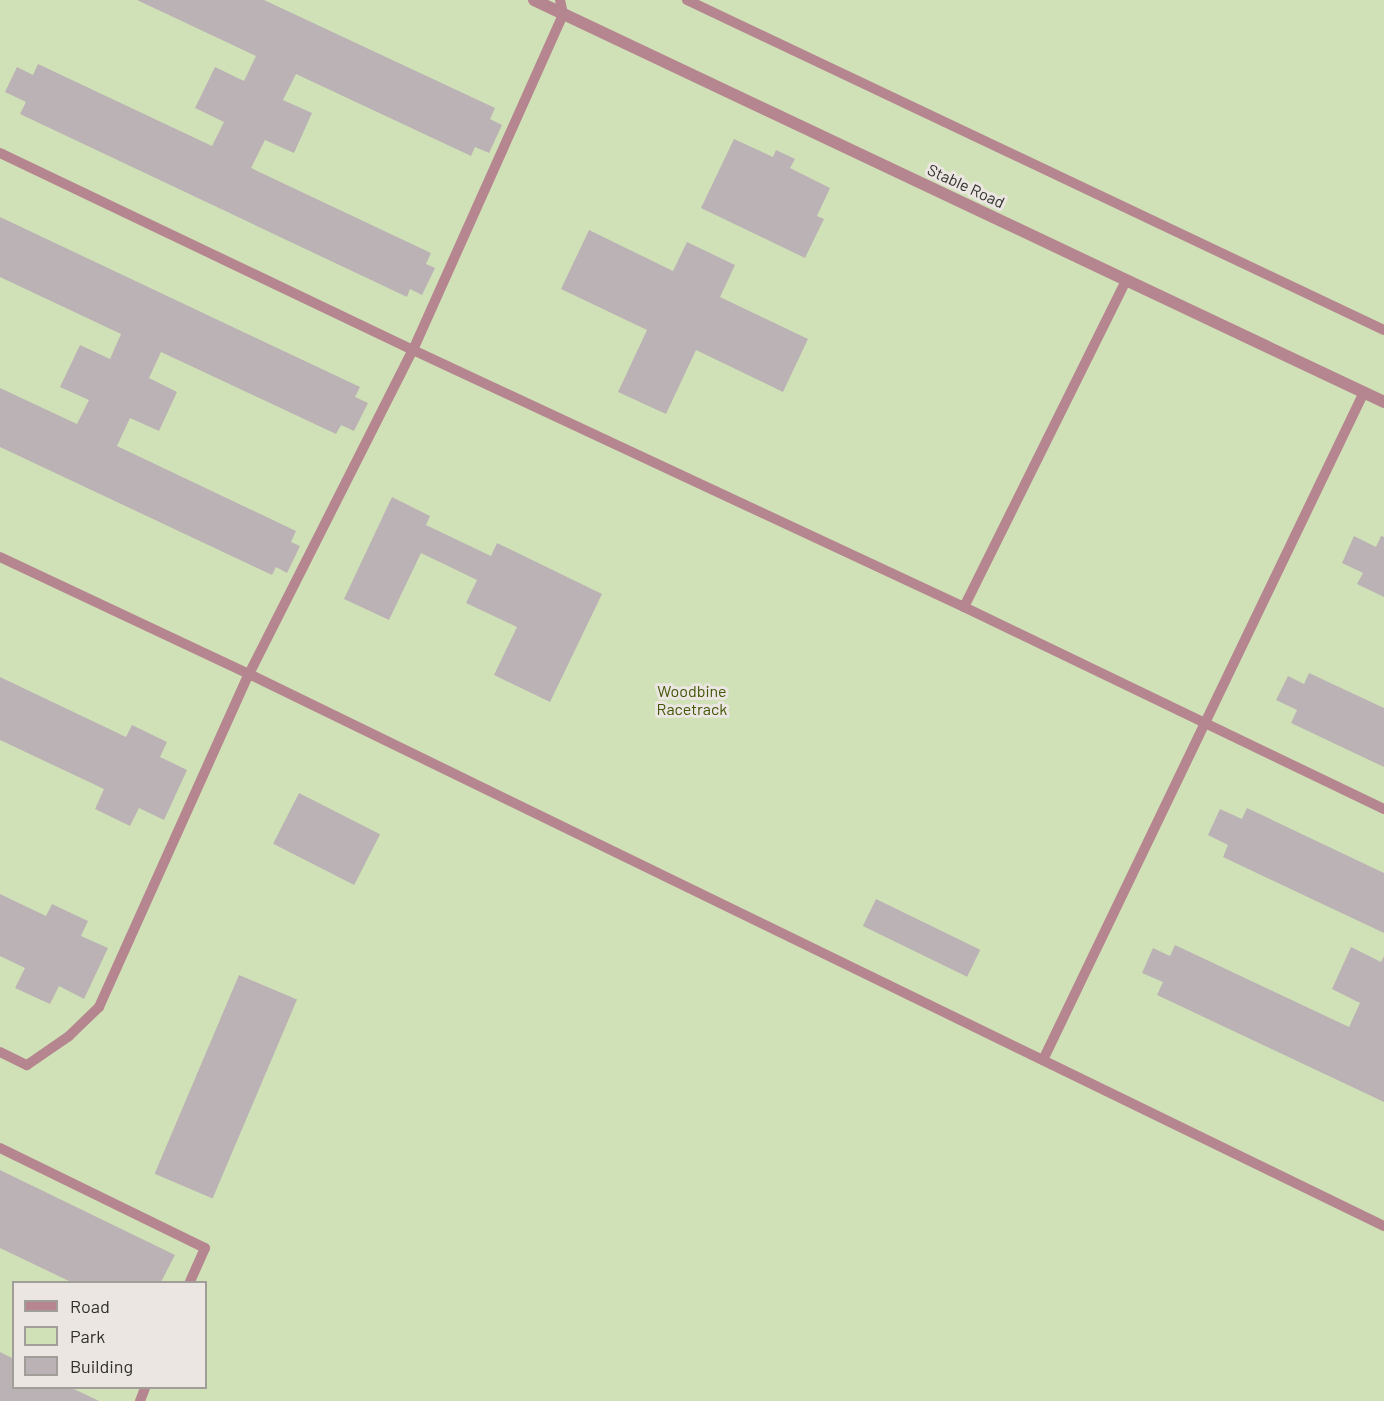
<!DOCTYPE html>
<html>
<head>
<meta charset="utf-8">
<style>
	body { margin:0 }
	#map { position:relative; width:1384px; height:1401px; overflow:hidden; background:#ebe6e1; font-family:Barlow,sans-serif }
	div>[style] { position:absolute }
	.green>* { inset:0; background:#d1e1b7 }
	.building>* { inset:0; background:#bab2b4; transform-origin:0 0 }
	.lane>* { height:10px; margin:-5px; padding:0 5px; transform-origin:5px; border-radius:5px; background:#b5868f }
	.street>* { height:12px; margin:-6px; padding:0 6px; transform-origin:6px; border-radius:6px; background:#b5868f }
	span { translate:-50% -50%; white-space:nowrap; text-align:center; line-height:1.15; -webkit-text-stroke:6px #ebe6e1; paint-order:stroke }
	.street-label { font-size:16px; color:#31302d }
	.park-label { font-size:16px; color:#435707 }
	.legend { position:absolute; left:12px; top:1281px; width:195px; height:108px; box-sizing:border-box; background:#ebe6e1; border:2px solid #a19d99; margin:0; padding:8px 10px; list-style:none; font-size:18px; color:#31302d }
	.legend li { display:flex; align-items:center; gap:12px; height:30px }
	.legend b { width:30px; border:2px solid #a19d99 }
</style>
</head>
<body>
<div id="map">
	<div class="green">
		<div style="clip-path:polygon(evenodd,0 0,1384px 0,1384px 1401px,0 1401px,0 0,14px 1282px,206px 1282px,206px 1388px,14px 1388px,14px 1282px)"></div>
	</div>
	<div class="building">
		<div style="clip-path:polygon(137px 0,264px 0,495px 108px,490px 119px,502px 125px,489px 153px,475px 147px,471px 156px,296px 74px,283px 100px,312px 113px,294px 153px,265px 140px,251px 168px,431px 253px,426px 264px,435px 268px,422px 295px,410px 289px,407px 297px,20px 114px,26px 102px,5px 92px,17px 67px,33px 75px,38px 64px,212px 146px,224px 122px,195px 108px,215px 67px,244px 81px,256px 56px)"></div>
		<div style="clip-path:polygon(734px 139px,773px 157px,776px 150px,795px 159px,790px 168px,830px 188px,817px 216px,824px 219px,805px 258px,701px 208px)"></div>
		<div style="clip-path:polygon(0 217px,360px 387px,355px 397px,368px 403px,354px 431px,341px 425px,336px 434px,161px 352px,149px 378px,177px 392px,159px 431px,130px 418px,117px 446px,296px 531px,291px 542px,300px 546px,287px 573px,276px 567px,272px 575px,0 447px,0 388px,77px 424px,89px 400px,60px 387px,80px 345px,110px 359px,121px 334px,0 277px)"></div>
		<div style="clip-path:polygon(589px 230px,673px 271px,687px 242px,735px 265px,720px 297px,808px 339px,783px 392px,696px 350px,666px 414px,618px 392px,647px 330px,561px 289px)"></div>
		<div style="clip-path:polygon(392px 497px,430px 516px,426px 525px,491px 556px,497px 543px,602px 594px,550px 702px,494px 675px,517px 627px,466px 603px,477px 580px,421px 553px,389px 620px,344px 599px)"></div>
		<div style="clip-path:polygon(1354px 536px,1376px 547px,1381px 536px,1384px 537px,1384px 597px,1357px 584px,1363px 573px,1342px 563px)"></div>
		<div style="clip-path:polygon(1309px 673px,1384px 708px,1384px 767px,1291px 723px,1297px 710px,1276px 700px,1288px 676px,1304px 684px)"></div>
		<div style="clip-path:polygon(0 677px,126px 737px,132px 725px,167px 742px,160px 757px,187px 770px,164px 820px,139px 808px,130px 826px,95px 809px,104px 789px,0 740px)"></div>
		<div style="left:299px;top:793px;width:91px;height:57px;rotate:27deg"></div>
		<div style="clip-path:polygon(1247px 808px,1384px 873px,1384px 933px,1223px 857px,1228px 845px,1208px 835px,1220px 809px,1242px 819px)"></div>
		<div style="clip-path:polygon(0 894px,46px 916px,52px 904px,88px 921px,81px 936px,108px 948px,84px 999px,59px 986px,50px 1004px,15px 988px,25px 968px,0 956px)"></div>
		<div style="left:876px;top:899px;width:116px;height:30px;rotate:26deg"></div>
		<div style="clip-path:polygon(1175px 945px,1349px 1027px,1360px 1003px,1332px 989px,1351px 947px,1381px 962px,1384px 956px,1384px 1102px,1157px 995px,1163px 982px,1142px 973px,1153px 948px,1170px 956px)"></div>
		<div style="left:239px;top:975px;width:63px;height:216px;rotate:23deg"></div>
		<div style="clip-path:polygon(0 1170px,175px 1255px,161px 1282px,71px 1282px,0 1248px)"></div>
		<div style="clip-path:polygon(0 1352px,14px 1359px,14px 1388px,72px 1388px,99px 1401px,0 1401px)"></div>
	</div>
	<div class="lane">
		<div style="left:687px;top:0;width:771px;rotate:25.34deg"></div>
		<div style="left:0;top:153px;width:458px;rotate:25.5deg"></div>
		<div style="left:413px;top:350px;width:608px;rotate:25.01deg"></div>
		<div style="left:964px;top:607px;width:466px;rotate:25.7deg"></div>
		<div style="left:0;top:557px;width:275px;rotate:25.2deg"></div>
		<div style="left:249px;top:674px;width:1262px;rotate:25.94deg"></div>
		<div style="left:964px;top:607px;width:365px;rotate:-63.6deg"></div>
		<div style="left:0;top:1052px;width:30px;rotate:26deg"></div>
		<div style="left:27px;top:1065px;width:51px;rotate:-34.6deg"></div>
		<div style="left:69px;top:1036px;width:42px;rotate:-44deg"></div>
		<div style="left:99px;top:1007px;width:365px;rotate:-65.8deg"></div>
		<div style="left:249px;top:674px;width:363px;rotate:-63.2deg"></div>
		<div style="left:413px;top:350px;width:368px;rotate:-65.9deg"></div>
		<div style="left:563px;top:14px;width:14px;rotate:-102deg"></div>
		<div style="left:1043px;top:1060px;width:741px;rotate:-64.33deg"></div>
		<div style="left:0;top:1148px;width:228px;rotate:26deg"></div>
		<div style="left:205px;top:1248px;width:37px;rotate:114deg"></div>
		<div style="left:140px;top:1401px;width:14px;rotate:-69deg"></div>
	</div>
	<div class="street">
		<div style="left:534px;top:0;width:940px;rotate:25.31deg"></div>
	</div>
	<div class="street-label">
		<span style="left:966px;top:186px;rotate:25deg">Stable Road</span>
	</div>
	<div class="park-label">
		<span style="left:692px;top:700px">Woodbine<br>Racetrack</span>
	</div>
	<ul class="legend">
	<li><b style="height:8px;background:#b5868f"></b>Road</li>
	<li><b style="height:16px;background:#d1e1b7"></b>Park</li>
	<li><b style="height:16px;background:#bab2b4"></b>Building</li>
	</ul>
</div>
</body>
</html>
